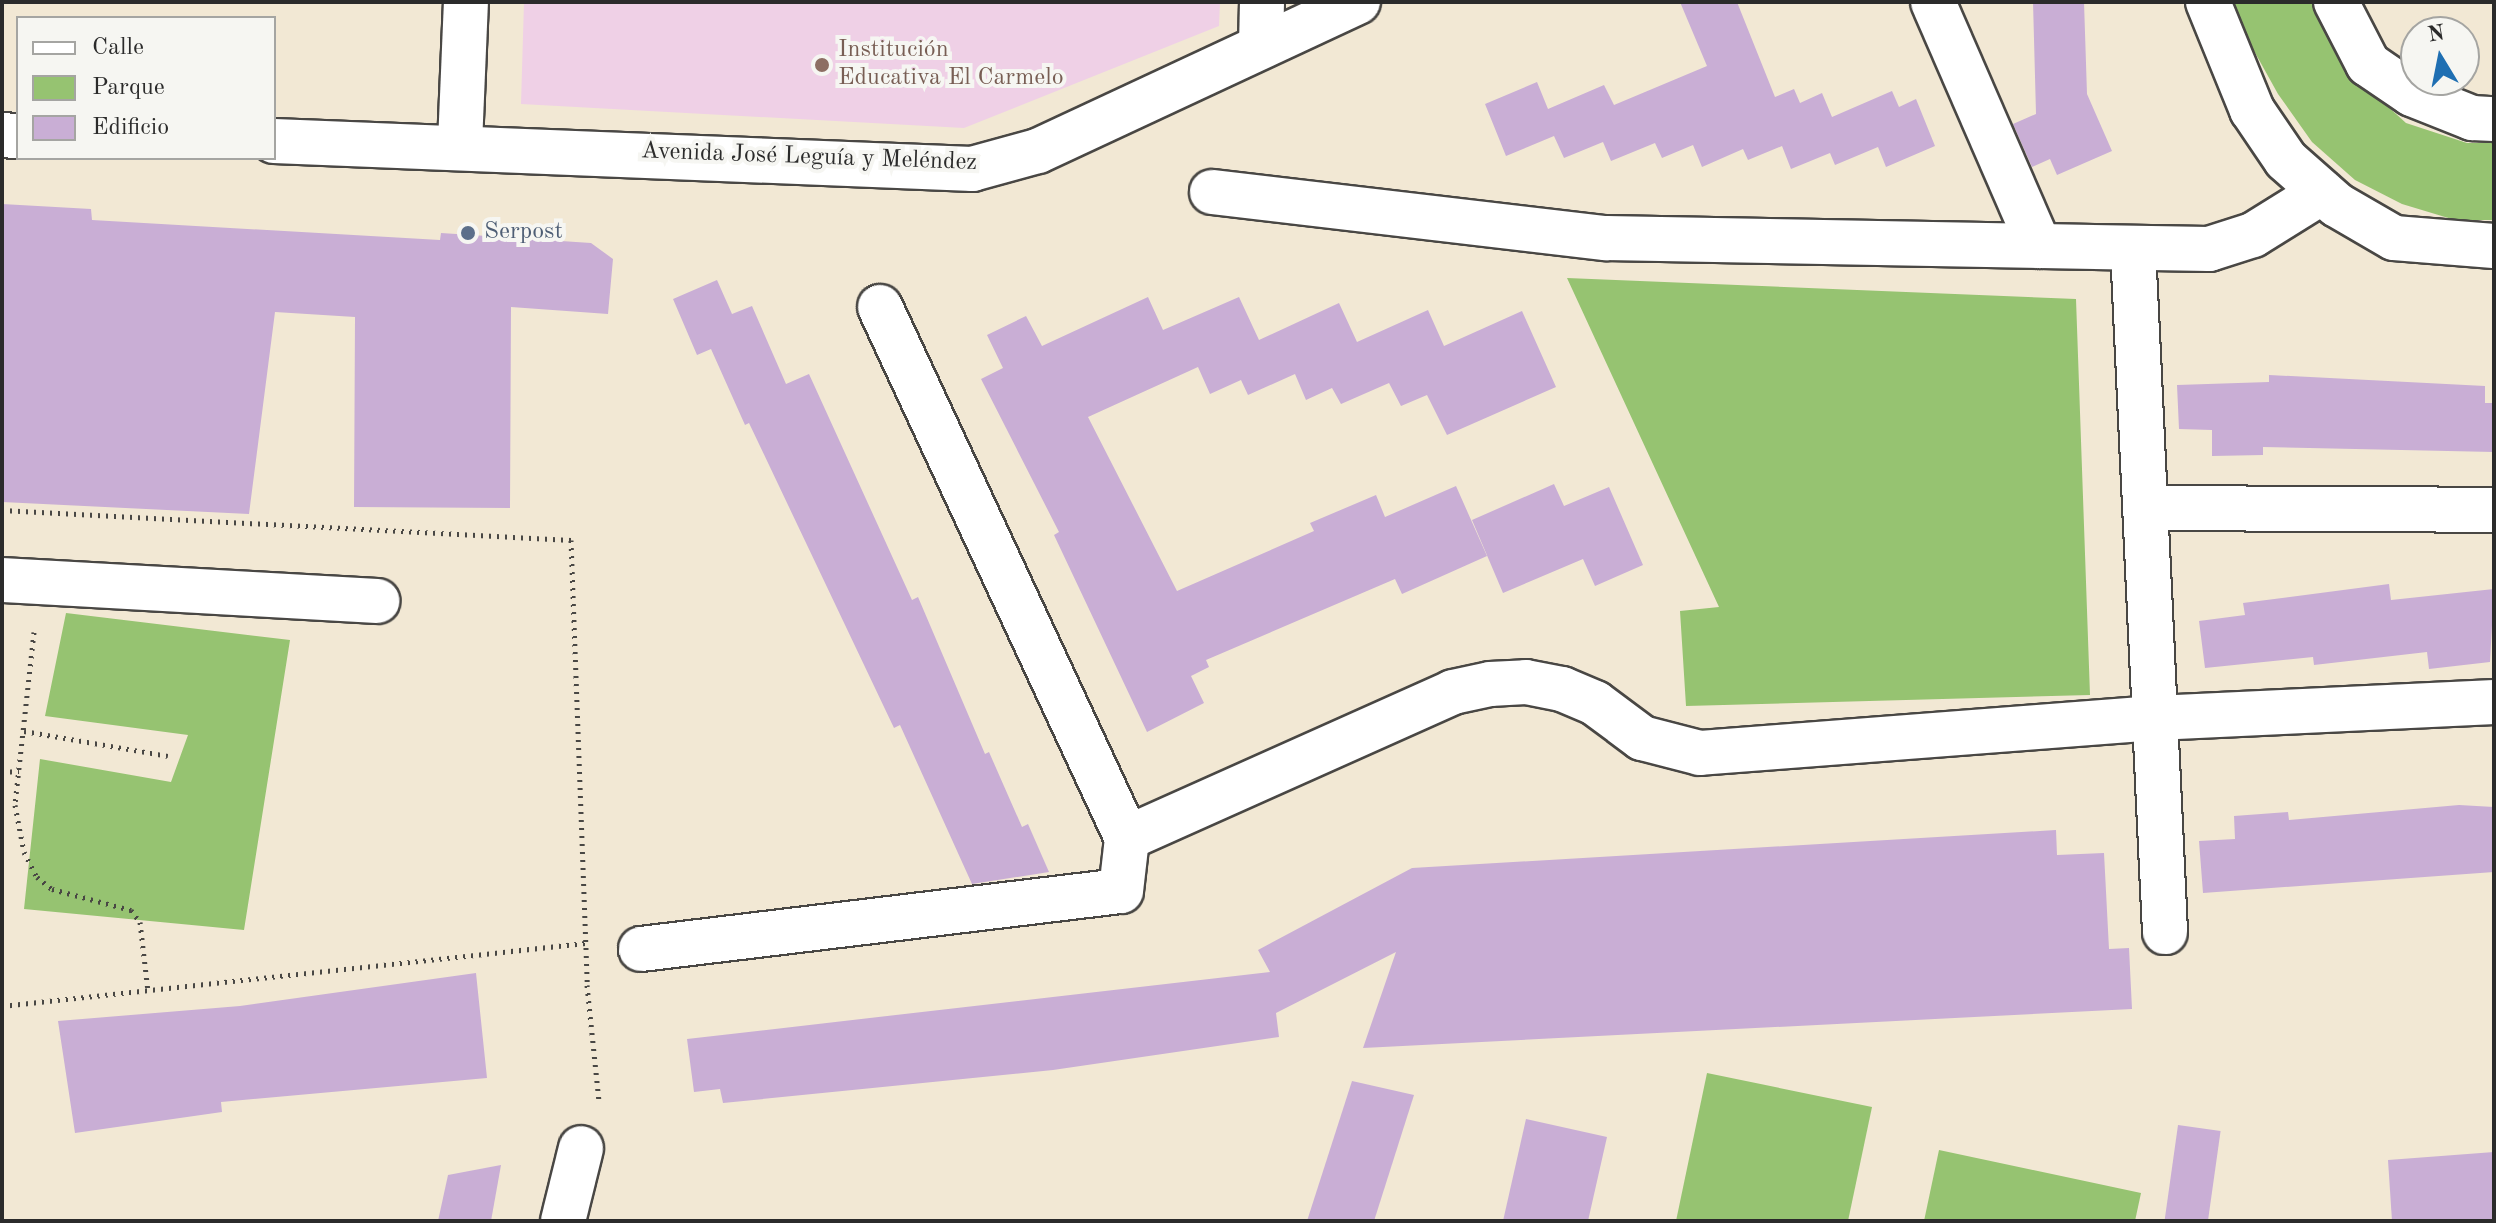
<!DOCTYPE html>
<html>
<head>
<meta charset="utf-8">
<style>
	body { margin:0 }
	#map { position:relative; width:2496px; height:1223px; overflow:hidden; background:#f2e8d4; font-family:"Old Standard TT",serif }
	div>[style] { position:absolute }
	.built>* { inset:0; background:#efd0e6 }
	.green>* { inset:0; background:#96c371 }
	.building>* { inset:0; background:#c9aed5; transform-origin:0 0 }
	.path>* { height:5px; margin-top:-2.5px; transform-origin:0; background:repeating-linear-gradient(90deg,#494744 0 2px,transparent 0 8px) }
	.roads { filter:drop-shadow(2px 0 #494744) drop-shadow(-2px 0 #494744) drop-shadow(0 2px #494744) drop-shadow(0 -2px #494744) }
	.minor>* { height:44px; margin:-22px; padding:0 22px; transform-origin:22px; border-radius:22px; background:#fff }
	.dots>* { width:22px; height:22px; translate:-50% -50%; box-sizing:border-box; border:4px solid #f6f6f2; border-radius:50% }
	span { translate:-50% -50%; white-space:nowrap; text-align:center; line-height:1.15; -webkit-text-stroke:8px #f6f6f2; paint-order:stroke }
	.education-label { font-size:24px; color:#785e54 }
	.left { translate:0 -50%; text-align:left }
	.street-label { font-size:24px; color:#2b2b2b }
	.service-label { font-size:24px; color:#4e5e75 }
	.frame { position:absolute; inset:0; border:4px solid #2b2b2b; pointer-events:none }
	.legend { position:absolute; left:16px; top:16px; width:260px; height:144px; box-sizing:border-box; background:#f6f6f2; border:2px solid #a5a5a2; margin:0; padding:10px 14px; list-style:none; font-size:24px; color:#2b2b2b }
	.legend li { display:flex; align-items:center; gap:16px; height:40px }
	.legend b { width:40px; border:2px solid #a5a5a2 }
	.north { position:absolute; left:2400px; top:16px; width:80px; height:80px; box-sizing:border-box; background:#f6f6f2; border:2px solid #a5a5a2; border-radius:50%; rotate:350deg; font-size:22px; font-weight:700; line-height:32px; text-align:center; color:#2b2b2b }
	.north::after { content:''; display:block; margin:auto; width:28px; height:36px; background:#1f6fb2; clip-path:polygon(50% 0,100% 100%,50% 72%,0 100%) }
</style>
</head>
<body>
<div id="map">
	<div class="built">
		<div style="clip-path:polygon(524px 2px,1220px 2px,1219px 26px,964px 128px,521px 104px)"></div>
	</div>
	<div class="green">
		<div style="clip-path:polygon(2234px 2px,2311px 2px,2362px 83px,2406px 123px,2467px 143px,2494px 143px,2494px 220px,2455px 220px,2402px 204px,2355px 180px,2312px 142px,2278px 94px,2248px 40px)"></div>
		<div style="clip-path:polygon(1567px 278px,2076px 299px,2090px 695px,1686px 706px,1680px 611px,1719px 607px)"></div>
		<div style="clip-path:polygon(66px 613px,290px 640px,244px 930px,24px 909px,40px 759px,171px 782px,188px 735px,45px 716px)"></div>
		<div style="clip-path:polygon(1707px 1073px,1872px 1107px,1848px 1221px,1676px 1221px)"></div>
		<div style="clip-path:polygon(1939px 1150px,2141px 1193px,2135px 1221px,1924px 1221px)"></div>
	</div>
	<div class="building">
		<div style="clip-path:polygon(1680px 2px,1737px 2px,1775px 97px,1794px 89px,1800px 103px,1822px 93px,1832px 117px,1892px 91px,1899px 107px,1916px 99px,1935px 146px,1886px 167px,1878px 147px,1835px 165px,1830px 153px,1791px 169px,1782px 146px,1748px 160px,1743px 149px,1702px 167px,1693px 145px,1662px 158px,1655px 143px,1611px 161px,1603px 142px,1564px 158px,1554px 136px,1506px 156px,1485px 104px,1537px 82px,1548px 109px,1604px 85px,1614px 105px,1707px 66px)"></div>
		<div style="clip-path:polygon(2033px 2px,2084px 2px,2087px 94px,2112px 151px,2057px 175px,2050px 159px,2032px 167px,2013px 124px,2036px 114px)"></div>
		<div style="clip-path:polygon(2px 204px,91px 209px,92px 220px,440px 240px,441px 233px,591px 243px,613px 259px,608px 314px,511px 307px,510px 508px,354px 507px,355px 317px,275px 312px,249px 514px,2px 502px)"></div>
		<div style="clip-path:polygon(717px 280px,732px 314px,752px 306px,786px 384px,809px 374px,912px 600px,918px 597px,985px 754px,989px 752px,1022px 827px,1028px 824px,1049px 872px,972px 884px,900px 725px,894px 728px,749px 423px,745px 425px,711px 349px,697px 355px,673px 299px)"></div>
		<div style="clip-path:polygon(1148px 297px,1163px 330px,1239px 297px,1259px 340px,1339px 303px,1357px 342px,1428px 310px,1444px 346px,1522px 311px,1556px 387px,1447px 435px,1427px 395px,1401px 406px,1389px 383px,1341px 404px,1332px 388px,1306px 400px,1295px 374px,1248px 395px,1241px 380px,1210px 394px,1198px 367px,1088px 417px,1177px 591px,1314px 531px,1310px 523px,1376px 495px,1385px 517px,1456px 486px,1487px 556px,1402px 594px,1395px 579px,1206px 660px,1209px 667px,1191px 676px,1204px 703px,1147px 732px,1054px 535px,1059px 532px,981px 379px,1003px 368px,987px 335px,1026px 316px,1042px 346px)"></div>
		<div style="clip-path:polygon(2269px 375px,2485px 386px,2485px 403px,2494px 403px,2494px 452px,2263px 447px,2263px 455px,2212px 456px,2212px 430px,2179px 429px,2177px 385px,2269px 382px)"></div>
		<div style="clip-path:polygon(1554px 484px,1564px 506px,1609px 487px,1643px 565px,1595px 586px,1583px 559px,1503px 593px,1472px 520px)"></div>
		<div style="clip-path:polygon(2389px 584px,2391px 600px,2494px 589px,2490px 662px,2429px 669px,2427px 652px,2314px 665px,2313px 657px,2205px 668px,2199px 621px,2245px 615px,2243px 603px)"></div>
		<div style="clip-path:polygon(2459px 805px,2494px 807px,2494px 872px,2203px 893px,2199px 841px,2235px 839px,2234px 816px,2288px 812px,2289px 820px)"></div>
		<div style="clip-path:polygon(2056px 830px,2057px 855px,2104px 853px,2109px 949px,2129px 948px,2132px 1009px,1363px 1048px,1396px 952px,1276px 1013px,1279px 1037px,1053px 1070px,723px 1103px,720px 1089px,694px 1092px,687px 1039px,1270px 972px,1258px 950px,1412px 868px)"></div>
		<div style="clip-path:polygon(476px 973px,487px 1078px,221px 1102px,222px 1112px,75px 1133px,58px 1021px,240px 1006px)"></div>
		<div style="clip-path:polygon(1352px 1081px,1414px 1095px,1374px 1221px,1307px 1221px)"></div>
		<div style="clip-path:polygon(1526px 1119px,1607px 1137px,1588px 1221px,1503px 1221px)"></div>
		<div style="left:2178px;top:1125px;width:43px;height:97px;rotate:8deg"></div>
		<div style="clip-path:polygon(2494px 1152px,2494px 1221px,2392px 1221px,2388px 1160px)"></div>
		<div style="clip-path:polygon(501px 1165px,491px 1221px,438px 1221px,448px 1175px)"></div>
	</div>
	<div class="path">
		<div style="left:2px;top:510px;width:570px;rotate:3.02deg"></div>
		<div style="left:571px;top:540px;width:445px;rotate:87.9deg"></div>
		<div style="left:587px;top:985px;width:117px;rotate:84.1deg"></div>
		<div style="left:34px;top:632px;width:174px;rotate:96.3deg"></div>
		<div style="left:15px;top:805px;width:48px;rotate:79.2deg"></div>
		<div style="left:24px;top:852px;width:28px;rotate:63deg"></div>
		<div style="left:37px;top:877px;width:19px;rotate:39deg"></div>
		<div style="left:52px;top:889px;width:82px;rotate:14.9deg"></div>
		<div style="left:131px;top:910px;width:15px;rotate:53deg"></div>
		<div style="left:140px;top:922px;width:69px;rotate:83.4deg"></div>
		<div style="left:24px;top:731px;width:146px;rotate:9.8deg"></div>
		<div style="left:2px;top:772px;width:17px;rotate:-3deg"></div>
		<div style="left:2px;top:1006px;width:587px;rotate:-6.16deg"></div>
	</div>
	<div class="roads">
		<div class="minor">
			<div style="left:1933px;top:2px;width:266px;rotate:66.5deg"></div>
			<div style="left:2208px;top:2px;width:117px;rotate:67.8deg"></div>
			<div style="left:2252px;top:110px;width:60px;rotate:55.8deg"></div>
			<div style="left:2286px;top:160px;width:68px;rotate:41.4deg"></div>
			<div style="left:2337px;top:205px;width:66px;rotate:30.1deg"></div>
			<div style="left:2394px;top:238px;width:100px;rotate:4.6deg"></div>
			<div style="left:2336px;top:2px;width:70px;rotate:62.7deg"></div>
			<div style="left:2368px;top:64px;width:53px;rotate:34.3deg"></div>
			<div style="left:2412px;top:94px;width:65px;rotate:21.8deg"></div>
			<div style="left:2472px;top:118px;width:22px;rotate:3deg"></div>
			<div style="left:1261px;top:46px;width:44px;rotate:-88.7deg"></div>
			<div style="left:2px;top:135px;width:16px;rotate:4deg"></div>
			<div style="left:274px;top:141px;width:699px;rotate:2.3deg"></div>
			<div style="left:972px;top:169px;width:68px;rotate:-15.3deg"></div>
			<div style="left:1038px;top:151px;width:353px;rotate:-25deg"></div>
			<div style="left:460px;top:144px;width:142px;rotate:-87.6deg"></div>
			<div style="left:1212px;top:192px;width:397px;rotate:6.7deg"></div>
			<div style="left:1606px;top:238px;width:603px;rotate:1.05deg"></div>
			<div style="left:2209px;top:249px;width:46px;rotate:-17.7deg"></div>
			<div style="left:2253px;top:235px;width:81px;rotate:-31.9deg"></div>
			<div style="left:2133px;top:248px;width:685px;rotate:87.32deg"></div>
			<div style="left:880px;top:307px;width:586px;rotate:65.05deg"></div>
			<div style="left:2149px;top:508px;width:345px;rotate:0.3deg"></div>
			<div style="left:2px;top:580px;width:376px;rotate:3.2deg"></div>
			<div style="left:641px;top:949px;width:483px;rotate:-6.9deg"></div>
			<div style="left:1121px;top:891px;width:53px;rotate:-83.5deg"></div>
			<div style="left:1127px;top:838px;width:357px;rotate:-24.1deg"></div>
			<div style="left:1453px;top:692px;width:38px;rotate:-12deg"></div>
			<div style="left:1490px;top:684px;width:36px;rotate:-3deg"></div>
			<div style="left:1526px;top:682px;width:37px;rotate:11deg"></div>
			<div style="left:1562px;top:689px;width:36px;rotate:23deg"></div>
			<div style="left:1595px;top:703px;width:59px;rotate:36.7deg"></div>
			<div style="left:1642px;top:738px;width:60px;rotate:14.5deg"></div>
			<div style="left:1700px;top:753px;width:457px;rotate:-4.4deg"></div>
			<div style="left:2156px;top:718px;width:338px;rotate:-2.7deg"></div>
			<div style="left:563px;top:1221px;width:75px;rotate:-76.1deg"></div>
		</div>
	</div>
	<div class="dots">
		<div style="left:822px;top:65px;background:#8d6e63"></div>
		<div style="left:468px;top:233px;background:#5c6f8a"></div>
	</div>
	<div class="education-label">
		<span class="left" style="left:838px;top:65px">Institución<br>Educativa El Carmelo</span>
	</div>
	<div class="street-label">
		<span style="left:809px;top:158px;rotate:2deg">Avenida José Leguía y Meléndez</span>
	</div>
	<div class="service-label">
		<span class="left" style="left:484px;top:233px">Serpost</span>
	</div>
	<div class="frame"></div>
	<ul class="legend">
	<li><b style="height:10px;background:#fff"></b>Calle</li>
	<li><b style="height:22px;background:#96c371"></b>Parque</li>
	<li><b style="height:22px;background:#c9aed5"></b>Edificio</li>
	</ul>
	<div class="north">N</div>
</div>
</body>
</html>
